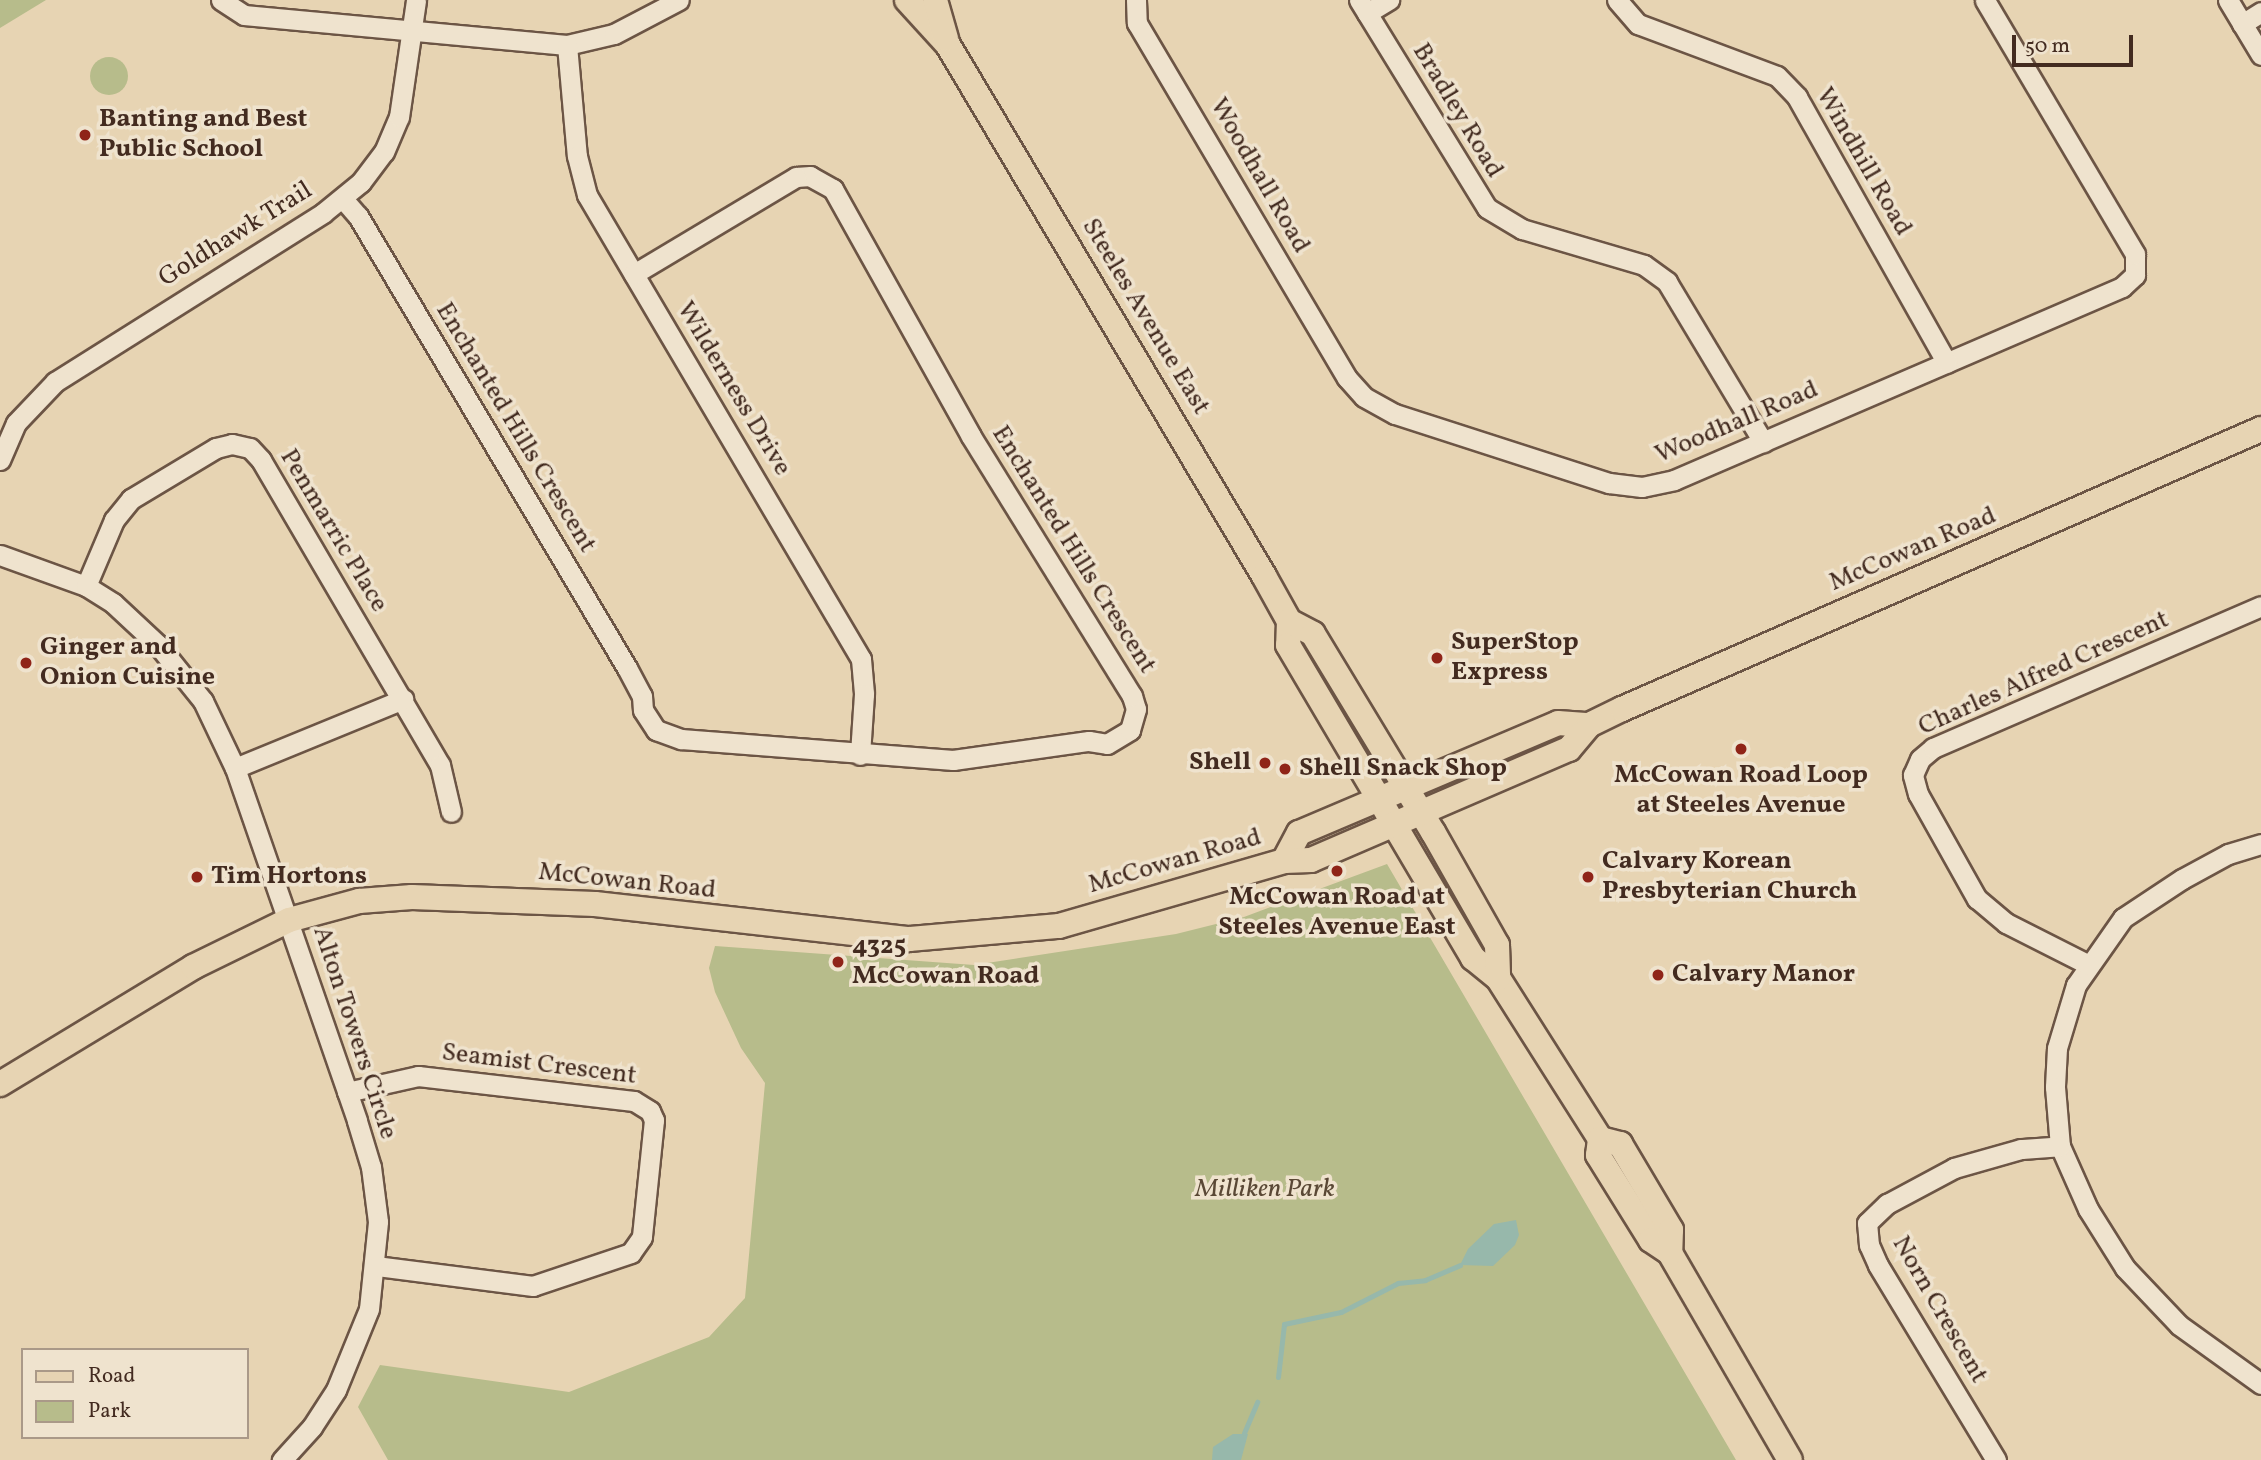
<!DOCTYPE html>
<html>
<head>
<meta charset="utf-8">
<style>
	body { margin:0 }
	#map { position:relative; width:2261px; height:1460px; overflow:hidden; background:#e7d4b3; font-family:Vollkorn,serif }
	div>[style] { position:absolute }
	.green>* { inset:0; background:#b7bc8b }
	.round { border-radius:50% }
	.water>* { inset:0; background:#97b8ab }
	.stream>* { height:5px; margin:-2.5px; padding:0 2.5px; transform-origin:2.5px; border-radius:2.5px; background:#97b8ab }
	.roads { filter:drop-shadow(2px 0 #6c5545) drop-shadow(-2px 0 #6c5545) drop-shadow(0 2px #6c5545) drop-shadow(0 -2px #6c5545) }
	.minor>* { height:19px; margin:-9.5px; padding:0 9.5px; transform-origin:9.5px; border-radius:9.5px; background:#efe3ce }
	.major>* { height:24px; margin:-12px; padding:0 12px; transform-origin:12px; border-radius:12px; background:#e7d4b3 }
	.dots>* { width:19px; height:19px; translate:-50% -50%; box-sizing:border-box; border:4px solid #efe3ce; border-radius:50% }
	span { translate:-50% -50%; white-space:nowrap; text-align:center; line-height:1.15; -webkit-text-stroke:7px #efe3ce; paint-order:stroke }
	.street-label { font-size:26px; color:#432b20 }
	.poi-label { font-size:26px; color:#432b20; font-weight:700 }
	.left { translate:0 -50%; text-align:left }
	.right { translate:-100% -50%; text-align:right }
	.park-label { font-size:26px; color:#5a4835; font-style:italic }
	.legend { position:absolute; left:21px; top:1348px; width:228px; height:91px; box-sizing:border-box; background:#efe3ce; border:2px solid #a98; margin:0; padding:9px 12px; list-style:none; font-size:21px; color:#432b20 }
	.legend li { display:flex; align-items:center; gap:14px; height:35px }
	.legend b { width:35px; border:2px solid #a98 }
	.scale { position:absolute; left:2012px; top:35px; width:121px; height:32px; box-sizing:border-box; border:4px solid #432b20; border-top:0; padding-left:9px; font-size:21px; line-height:24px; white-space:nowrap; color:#432b20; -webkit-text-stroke:5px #efe3ce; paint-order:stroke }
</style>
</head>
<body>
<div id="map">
	<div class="green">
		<div style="clip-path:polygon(0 0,46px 0,0 28px)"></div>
		<div class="round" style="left:90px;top:57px;width:38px;height:38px"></div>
		<div style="clip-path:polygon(1387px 864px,1736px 1460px,388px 1460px,358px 1407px,380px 1365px,569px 1392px,709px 1337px,745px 1298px,765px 1083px,741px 1048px,715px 992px,709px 968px,715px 946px,974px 965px,1176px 934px,1244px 917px)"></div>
	</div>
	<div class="water">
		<div style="clip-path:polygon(1516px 1220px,1519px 1235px,1515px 1245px,1493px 1266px,1460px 1265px,1468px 1249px,1494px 1224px)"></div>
		<div style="clip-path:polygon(1233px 1434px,1248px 1434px,1241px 1460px,1212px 1460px,1213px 1447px)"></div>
	</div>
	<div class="stream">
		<div style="left:1278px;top:1377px;width:53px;rotate:-83.5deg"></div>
		<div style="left:1284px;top:1324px;width:58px;rotate:-11.9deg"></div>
		<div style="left:1341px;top:1312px;width:64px;rotate:-27deg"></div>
		<div style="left:1398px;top:1283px;width:27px;rotate:-6deg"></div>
		<div style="left:1425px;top:1280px;width:38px;rotate:-23deg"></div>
		<div style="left:1244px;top:1433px;width:34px;rotate:-67deg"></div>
	</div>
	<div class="roads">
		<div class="minor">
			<div style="left:221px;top:0;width:27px;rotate:33deg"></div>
			<div style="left:244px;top:15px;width:324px;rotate:5.3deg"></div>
			<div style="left:567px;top:45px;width:48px;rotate:-13.2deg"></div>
			<div style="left:614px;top:34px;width:73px;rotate:-27.6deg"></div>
			<div style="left:1136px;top:0;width:23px;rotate:88deg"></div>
			<div style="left:1137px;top:23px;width:412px;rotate:59.4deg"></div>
			<div style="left:1347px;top:378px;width:25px;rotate:48deg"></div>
			<div style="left:1364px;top:397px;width:35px;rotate:29deg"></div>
			<div style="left:1395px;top:414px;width:225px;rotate:17.9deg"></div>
			<div style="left:1609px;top:483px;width:33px;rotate:7deg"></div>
			<div style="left:1642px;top:487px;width:33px;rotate:-12deg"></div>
			<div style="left:1674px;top:480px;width:488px;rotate:-23.3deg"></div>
			<div style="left:2122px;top:287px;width:18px;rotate:-43deg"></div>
			<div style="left:2135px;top:275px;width:21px;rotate:-90deg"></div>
			<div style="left:2135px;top:254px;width:295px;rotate:-120.6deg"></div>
			<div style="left:1359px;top:0;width:244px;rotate:58.4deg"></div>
			<div style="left:1487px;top:208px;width:41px;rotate:31deg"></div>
			<div style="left:1522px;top:229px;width:127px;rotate:16.4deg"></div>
			<div style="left:1644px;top:265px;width:29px;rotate:36deg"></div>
			<div style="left:1667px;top:282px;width:187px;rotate:59deg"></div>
			<div style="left:1617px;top:0;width:32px;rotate:49deg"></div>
			<div style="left:1638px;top:24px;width:148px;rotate:20.5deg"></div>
			<div style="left:1777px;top:76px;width:29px;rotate:46deg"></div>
			<div style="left:1797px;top:97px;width:305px;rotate:60.6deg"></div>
			<div style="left:2228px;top:0;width:64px;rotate:59deg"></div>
			<div style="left:1367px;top:13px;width:26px;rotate:-31deg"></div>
			<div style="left:2242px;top:24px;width:22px;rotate:-32deg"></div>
			<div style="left:567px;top:45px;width:111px;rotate:84.9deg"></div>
			<div style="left:577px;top:156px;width:40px;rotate:75.6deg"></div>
			<div style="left:587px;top:195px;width:539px;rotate:59.44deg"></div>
			<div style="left:861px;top:659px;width:35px;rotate:85deg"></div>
			<div style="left:864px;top:694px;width:61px;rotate:93.8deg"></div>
			<div style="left:343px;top:199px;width:23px;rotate:49deg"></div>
			<div style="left:358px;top:216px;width:526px;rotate:59.24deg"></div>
			<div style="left:627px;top:668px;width:32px;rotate:62deg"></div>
			<div style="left:642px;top:696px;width:14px;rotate:86deg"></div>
			<div style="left:643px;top:710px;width:24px;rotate:57deg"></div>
			<div style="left:656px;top:730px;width:27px;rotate:20deg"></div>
			<div style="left:681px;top:739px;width:273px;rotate:4.4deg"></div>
			<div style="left:953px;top:760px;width:137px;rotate:-8deg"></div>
			<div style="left:1089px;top:741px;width:18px;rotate:9deg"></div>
			<div style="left:1107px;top:744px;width:27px;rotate:-31deg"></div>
			<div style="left:1130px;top:730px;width:22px;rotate:-74deg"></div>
			<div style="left:1136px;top:709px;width:14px;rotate:-107deg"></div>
			<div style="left:1132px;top:696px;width:306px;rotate:-121.8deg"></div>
			<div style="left:971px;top:436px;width:283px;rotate:-119.2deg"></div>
			<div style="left:833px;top:189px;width:26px;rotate:-151deg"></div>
			<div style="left:810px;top:176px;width:14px;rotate:176deg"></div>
			<div style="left:796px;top:177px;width:189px;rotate:149.1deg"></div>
			<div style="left:0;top:460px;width:40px;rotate:-66.6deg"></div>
			<div style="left:16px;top:423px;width:57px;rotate:-46.4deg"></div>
			<div style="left:55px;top:382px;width:317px;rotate:-32.2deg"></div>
			<div style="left:323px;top:213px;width:49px;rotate:-39.2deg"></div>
			<div style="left:361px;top:182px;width:38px;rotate:-53deg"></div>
			<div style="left:384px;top:152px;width:38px;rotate:-67deg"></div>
			<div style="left:399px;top:117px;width:118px;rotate:-81.7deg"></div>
			<div style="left:0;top:555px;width:91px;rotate:19.8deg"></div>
			<div style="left:86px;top:586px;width:32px;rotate:32deg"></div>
			<div style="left:113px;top:603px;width:62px;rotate:43deg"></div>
			<div style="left:158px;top:645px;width:72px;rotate:51.2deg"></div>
			<div style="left:203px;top:701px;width:74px;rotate:64.5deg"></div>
			<div style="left:235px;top:768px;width:373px;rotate:70.9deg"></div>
			<div style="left:357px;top:1121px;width:48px;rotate:73.1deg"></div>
			<div style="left:371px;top:1167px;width:55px;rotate:82.7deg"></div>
			<div style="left:378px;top:1222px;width:87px;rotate:95.9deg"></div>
			<div style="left:369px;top:1309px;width:87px;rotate:112.2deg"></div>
			<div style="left:336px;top:1390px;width:44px;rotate:123deg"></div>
			<div style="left:312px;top:1427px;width:45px;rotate:132.3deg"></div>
			<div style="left:86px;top:586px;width:72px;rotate:-67deg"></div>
			<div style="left:114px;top:520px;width:27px;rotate:-51deg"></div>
			<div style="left:131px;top:499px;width:99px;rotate:-31deg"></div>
			<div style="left:216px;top:448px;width:16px;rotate:-14deg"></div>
			<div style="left:232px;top:444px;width:18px;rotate:13deg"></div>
			<div style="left:250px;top:448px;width:16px;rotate:47deg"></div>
			<div style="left:261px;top:460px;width:354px;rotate:59.6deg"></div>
			<div style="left:440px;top:765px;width:48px;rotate:76.8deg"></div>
			<div style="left:235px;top:768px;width:182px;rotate:-22.3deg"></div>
			<div style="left:2261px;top:844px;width:34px;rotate:163deg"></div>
			<div style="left:2228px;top:854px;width:52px;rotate:151.5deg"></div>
			<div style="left:2182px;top:879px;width:71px;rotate:146.5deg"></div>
			<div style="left:2123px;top:918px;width:82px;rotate:125deg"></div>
			<div style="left:2076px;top:985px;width:66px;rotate:106.8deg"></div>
			<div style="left:2057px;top:1048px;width:39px;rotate:93deg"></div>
			<div style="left:2055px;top:1087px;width:59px;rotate:85.2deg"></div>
			<div style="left:2060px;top:1146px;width:69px;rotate:66deg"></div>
			<div style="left:2088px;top:1209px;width:70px;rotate:57.9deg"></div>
			<div style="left:2125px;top:1268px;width:79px;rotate:46.5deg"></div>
			<div style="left:2179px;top:1325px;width:101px;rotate:35.7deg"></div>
			<div style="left:2089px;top:965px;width:93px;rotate:-153.2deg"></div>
			<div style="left:2006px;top:923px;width:38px;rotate:-140deg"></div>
			<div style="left:1977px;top:899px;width:120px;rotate:-119.3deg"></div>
			<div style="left:1918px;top:794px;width:20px;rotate:-105deg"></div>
			<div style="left:1913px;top:775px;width:17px;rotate:-66deg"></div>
			<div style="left:1920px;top:759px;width:17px;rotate:-40deg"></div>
			<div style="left:1933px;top:748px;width:357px;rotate:-23.4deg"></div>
			<div style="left:347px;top:1092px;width:73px;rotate:-12.7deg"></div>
			<div style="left:418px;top:1076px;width:217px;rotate:6.6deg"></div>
			<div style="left:634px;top:1101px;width:19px;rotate:32deg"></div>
			<div style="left:650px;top:1111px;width:10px;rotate:66deg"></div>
			<div style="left:654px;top:1120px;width:118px;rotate:95.9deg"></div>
			<div style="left:642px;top:1237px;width:19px;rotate:125deg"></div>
			<div style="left:631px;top:1253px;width:103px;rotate:161.4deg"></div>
			<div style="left:533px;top:1286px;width:157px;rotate:-172.7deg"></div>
			<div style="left:1996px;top:1460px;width:228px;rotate:-121.2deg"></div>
			<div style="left:1878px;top:1265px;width:22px;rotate:-114deg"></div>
			<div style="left:1869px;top:1245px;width:22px;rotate:-95deg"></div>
			<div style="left:1867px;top:1223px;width:28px;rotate:-44deg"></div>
			<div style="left:1887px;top:1204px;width:76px;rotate:-28.2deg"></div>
			<div style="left:1954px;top:1168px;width:70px;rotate:-15.8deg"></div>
			<div style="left:2021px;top:1149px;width:39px;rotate:-4deg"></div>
		</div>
		<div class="major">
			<div style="left:907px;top:0;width:61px;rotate:47.7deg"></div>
			<div style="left:948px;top:45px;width:618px;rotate:59.24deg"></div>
			<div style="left:1264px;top:576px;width:51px;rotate:60.9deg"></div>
			<div style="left:1289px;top:621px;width:24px;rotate:92deg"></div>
			<div style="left:1288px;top:645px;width:364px;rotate:59.4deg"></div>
			<div style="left:1473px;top:958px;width:32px;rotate:39deg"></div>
			<div style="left:1498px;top:978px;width:191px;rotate:57.6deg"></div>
			<div style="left:1600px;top:1139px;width:16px;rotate:97deg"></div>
			<div style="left:1598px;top:1155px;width:100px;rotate:58.1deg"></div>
			<div style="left:1651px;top:1240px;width:23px;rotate:34deg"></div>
			<div style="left:1670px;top:1253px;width:239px;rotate:59.9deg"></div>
			<div style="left:935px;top:0;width:40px;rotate:74deg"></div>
			<div style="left:1289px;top:621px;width:27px;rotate:28deg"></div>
			<div style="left:1313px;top:634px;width:232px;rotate:58.8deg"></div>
			<div style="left:1433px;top:832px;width:130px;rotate:60.5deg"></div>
			<div style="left:1497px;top:945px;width:33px;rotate:88deg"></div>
			<div style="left:1284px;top:861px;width:32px;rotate:-62deg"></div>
			<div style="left:1299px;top:833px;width:281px;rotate:-23deg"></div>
			<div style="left:1558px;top:723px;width:31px;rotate:4deg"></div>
			<div style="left:0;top:1084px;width:226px;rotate:-31.2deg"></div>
			<div style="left:193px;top:967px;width:107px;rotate:-26.1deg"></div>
			<div style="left:289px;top:920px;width:73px;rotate:-15.2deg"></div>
			<div style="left:359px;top:901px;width:53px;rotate:-4.3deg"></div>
			<div style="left:412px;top:897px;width:183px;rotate:2.2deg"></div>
			<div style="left:595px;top:904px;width:316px;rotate:6.4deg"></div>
			<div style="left:909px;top:939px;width:151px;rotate:-5deg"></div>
			<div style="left:1059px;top:926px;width:234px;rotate:-16.1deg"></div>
			<div style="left:1284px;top:861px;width:27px;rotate:-2deg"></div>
			<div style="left:1311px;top:860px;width:281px;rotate:-23.3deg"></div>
			<div style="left:1569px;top:749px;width:31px;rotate:-50deg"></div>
			<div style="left:1589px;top:725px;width:37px;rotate:-26deg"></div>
			<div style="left:1622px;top:709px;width:698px;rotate:-23.66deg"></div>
			<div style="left:1600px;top:1139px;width:21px;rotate:14deg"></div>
			<div style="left:1620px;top:1144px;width:100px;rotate:59.3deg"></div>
			<div style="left:1671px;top:1230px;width:23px;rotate:92deg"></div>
		</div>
	</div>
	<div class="dots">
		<div style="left:85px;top:135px;background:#8f2418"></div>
		<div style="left:1437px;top:658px;background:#8f2418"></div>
		<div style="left:26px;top:663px;background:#8f2418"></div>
		<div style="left:1741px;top:749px;background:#8f2418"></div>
		<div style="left:1265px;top:763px;background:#8f2418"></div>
		<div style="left:1285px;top:769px;background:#8f2418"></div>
		<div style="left:1337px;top:871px;background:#8f2418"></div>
		<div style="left:197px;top:877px;background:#8f2418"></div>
		<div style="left:1588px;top:877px;background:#8f2418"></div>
		<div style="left:838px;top:962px;background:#8f2418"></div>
		<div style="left:1658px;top:975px;background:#8f2418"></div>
	</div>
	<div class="street-label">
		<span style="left:1457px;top:111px;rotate:59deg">Bradley Road</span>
		<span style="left:1863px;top:162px;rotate:60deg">Windhill Road</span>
		<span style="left:1259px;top:176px;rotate:60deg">Woodhall Road</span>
		<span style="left:236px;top:235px;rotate:-32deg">Goldhawk Trail</span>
		<span style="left:1145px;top:317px;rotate:59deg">Steeles Avenue East</span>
		<span style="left:733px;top:389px;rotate:59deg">Wilderness Drive</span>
		<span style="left:1737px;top:423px;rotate:-23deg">Woodhall Road</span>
		<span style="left:515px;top:428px;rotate:59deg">Enchanted Hills Crescent</span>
		<span style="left:333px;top:531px;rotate:59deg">Penmarric Place</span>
		<span style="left:1073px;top:550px;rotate:58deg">Enchanted Hills Crescent</span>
		<span style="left:1913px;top:550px;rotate:-23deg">McCowan Road</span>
		<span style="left:2044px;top:674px;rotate:-24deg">Charles Alfred Crescent</span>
		<span style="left:1175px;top:862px;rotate:-16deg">McCowan Road</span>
		<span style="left:627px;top:882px;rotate:6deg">McCowan Road</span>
		<span style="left:354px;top:1033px;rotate:72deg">Alton Towers Circle</span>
		<span style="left:539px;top:1065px;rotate:7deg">Seamist Crescent</span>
		<span style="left:1939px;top:1310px;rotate:60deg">Norn Crescent</span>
	</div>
	<div class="poi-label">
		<span class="left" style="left:99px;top:135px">Banting and Best<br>Public School</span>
		<span class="left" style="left:1451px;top:658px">SuperStop<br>Express</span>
		<span class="left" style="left:40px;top:663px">Ginger and<br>Onion Cuisine</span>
		<span class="right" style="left:1251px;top:763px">Shell</span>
		<span class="left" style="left:1299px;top:769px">Shell Snack Shop</span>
		<span style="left:1741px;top:791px">McCowan Road Loop<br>at Steeles Avenue</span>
		<span class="left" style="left:1602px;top:877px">Calvary Korean<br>Presbyterian Church</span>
		<span class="left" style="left:211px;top:877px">Tim Hortons</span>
		<span style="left:1337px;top:913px">McCowan Road at<br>Steeles Avenue East</span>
		<span class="left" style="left:852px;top:962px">4325<br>McCowan Road</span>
		<span class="left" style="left:1672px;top:975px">Calvary Manor</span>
	</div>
	<div class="park-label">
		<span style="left:1265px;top:1190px">Milliken Park</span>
	</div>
	<ul class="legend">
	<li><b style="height:9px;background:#e7d4b3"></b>Road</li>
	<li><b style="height:19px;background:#b7bc8b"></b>Park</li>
	</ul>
	<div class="scale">50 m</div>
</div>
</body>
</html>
